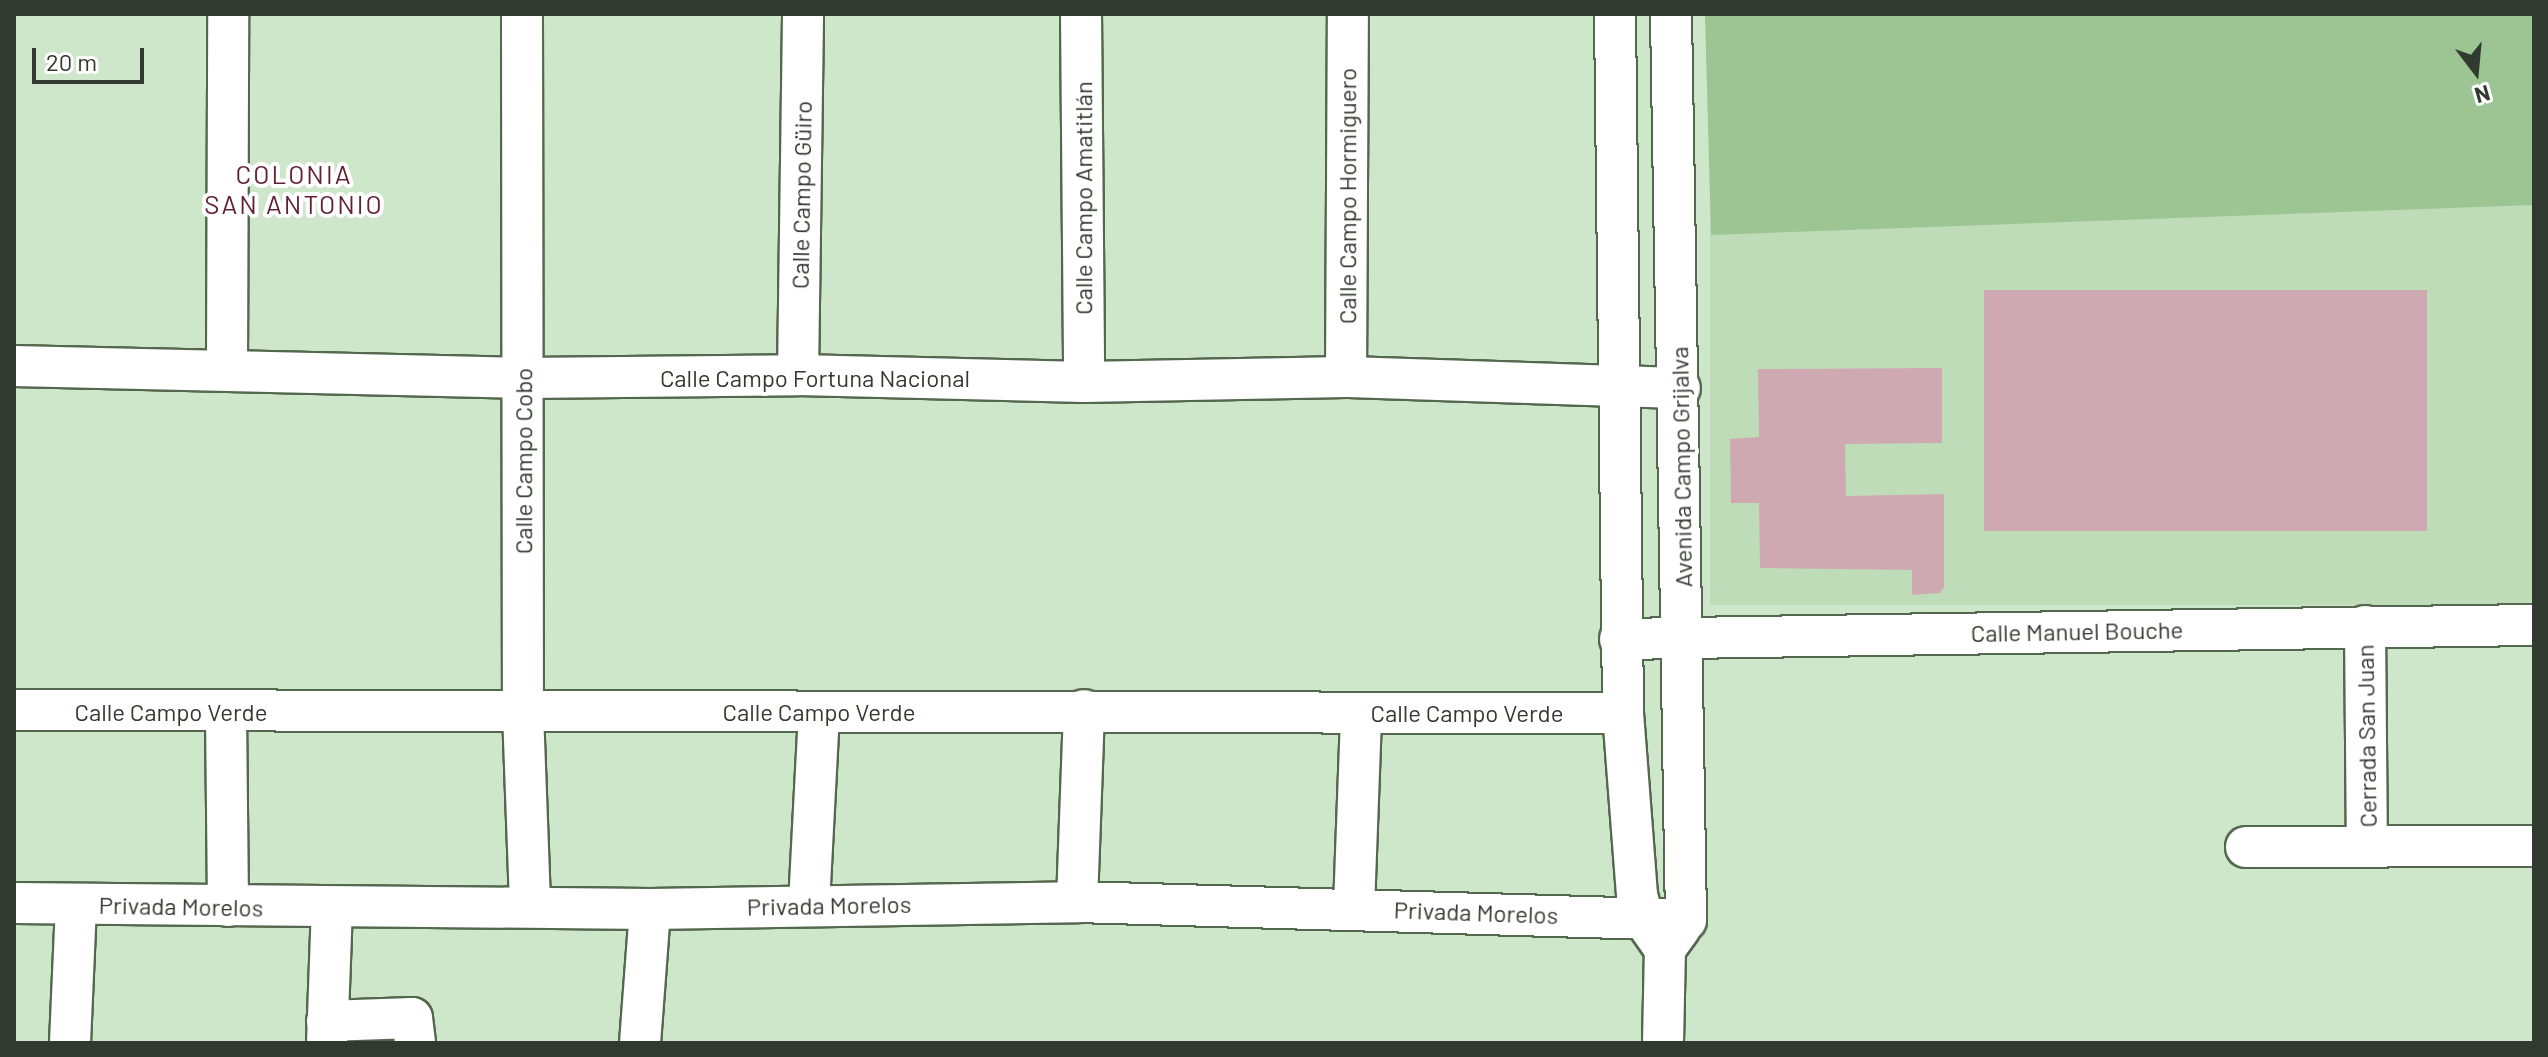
<!DOCTYPE html>
<html>
<head>
<meta charset="utf-8">
<style>
	body { margin:0 }
	#map { position:relative; width:2548px; height:1057px; overflow:hidden; background:#cee6c9; font-family:Barlow,sans-serif }
	div>[style] { position:absolute }
	.built>* { inset:0; background:#bfdcb9; transform-origin:0 0 }
	.green>* { inset:0; background:#9dc594 }
	.building>* { inset:0; background:#cfa9b1; transform-origin:0 0 }
	.roads { filter:drop-shadow(2px 0 #54684f) drop-shadow(-2px 0 #54684f) drop-shadow(0 2px #54684f) drop-shadow(0 -2px #54684f) }
	.minor>* { height:40px; margin:-20px; padding:0 20px; transform-origin:20px; border-radius:20px; background:#fff }
	span { translate:-50% -50%; white-space:nowrap; text-align:center; line-height:1.15; -webkit-text-stroke:8px #fff; paint-order:stroke }
	.street-label { font-size:24px; color:#313a2f }
	.neighbourhood-label { font-size:26px; color:#621e35; letter-spacing:2px }
	.frame { position:absolute; inset:0; border:16px solid #313a2f; pointer-events:none }
	.north { position:absolute; left:2436px; top:32px; width:80px; height:80px; -webkit-text-stroke:6px #fff; paint-order:stroke; rotate:164deg; font-size:22px; font-weight:700; line-height:32px; text-align:center; color:#313a2f }
	.north::after { content:''; display:block; margin:auto; width:28px; height:36px; background:#313a2f; clip-path:polygon(50% 0,100% 100%,50% 72%,0 100%) }
	.scale { position:absolute; left:32px; top:48px; width:112px; height:36px; box-sizing:border-box; border:4px solid #313a2f; border-top:0; padding-left:10px; font-size:24px; line-height:28px; white-space:nowrap; color:#313a2f; -webkit-text-stroke:6px #fff; paint-order:stroke }
</style>
</head>
<body>
<div id="map">
	<div class="built">
		<div style="left:2534px;top:205px;width:400px;height:824px;rotate:90deg"></div>
	</div>
	<div class="green">
		<div style="clip-path:polygon(1705px 14px,2534px 14px,2534px 205px,1711px 235px)"></div>
	</div>
	<div class="building">
		<div style="left:2427px;top:290px;width:241px;height:443px;rotate:90deg"></div>
		<div style="clip-path:polygon(1942px 368px,1942px 443px,1845px 444px,1846px 496px,1944px 494px,1944px 587px,1940px 593px,1912px 595px,1912px 570px,1760px 568px,1759px 503px,1731px 503px,1730px 439px,1759px 437px,1758px 369px)"></div>
	</div>
	<div class="roads">
		<div class="minor">
			<div style="left:522px;top:14px;width:698px;rotate:89.92deg"></div>
			<div style="left:523px;top:712px;width:195px;rotate:87.9deg"></div>
			<div style="left:1081px;top:14px;width:368px;rotate:89.5deg"></div>
			<div style="left:1615px;top:14px;width:699px;rotate:89.34deg"></div>
			<div style="left:1623px;top:713px;width:183px;rotate:85.6deg"></div>
			<div style="left:1637px;top:895px;width:24px;rotate:75deg"></div>
			<div style="left:1643px;top:918px;width:38px;rotate:55deg"></div>
			<div style="left:1671px;top:14px;width:906px;rotate:89.05deg"></div>
			<div style="left:14px;top:366px;width:510px;rotate:1.35deg"></div>
			<div style="left:524px;top:378px;width:274px;rotate:-0.6deg"></div>
			<div style="left:798px;top:375px;width:286px;rotate:1.4deg"></div>
			<div style="left:1084px;top:382px;width:262px;rotate:-1.1deg"></div>
			<div style="left:1346px;top:377px;width:334px;rotate:1.9deg"></div>
			<div style="left:227px;top:369px;width:355px;rotate:-89.8deg"></div>
			<div style="left:798px;top:375px;width:361px;rotate:-89.2deg"></div>
			<div style="left:1346px;top:377px;width:363px;rotate:-89.7deg"></div>
			<div style="left:2365px;top:626px;width:219px;rotate:89.5deg"></div>
			<div style="left:1620px;top:639px;width:914px;rotate:-0.88deg"></div>
			<div style="left:14px;top:710px;width:1609px;rotate:0.11deg"></div>
			<div style="left:226px;top:713px;width:193px;rotate:89.4deg"></div>
			<div style="left:2246px;top:847px;width:288px;rotate:-0.2deg"></div>
			<div style="left:1077px;top:902px;width:192px;rotate:-87.9deg"></div>
			<div style="left:14px;top:903px;width:636px;rotate:0.54deg"></div>
			<div style="left:650px;top:909px;width:427px;rotate:-0.9deg"></div>
			<div style="left:1077px;top:902px;width:609px;rotate:1.69deg"></div>
			<div style="left:809px;top:904px;width:192px;rotate:-87deg"></div>
			<div style="left:1354px;top:908px;width:195px;rotate:-87.9deg"></div>
			<div style="left:327px;top:1021px;width:85px;rotate:-2deg"></div>
			<div style="left:412px;top:1018px;width:25px;rotate:83deg"></div>
			<div style="left:70px;top:1043px;width:139px;rotate:-87.5deg"></div>
			<div style="left:327px;top:1043px;width:136px;rotate:-87.9deg"></div>
			<div style="left:640px;top:1043px;width:134px;rotate:-85.7deg"></div>
			<div style="left:1663px;top:1043px;width:94px;rotate:-88.8deg"></div>
			<div style="left:1665px;top:949px;width:26px;rotate:-54deg"></div>
		</div>
	</div>
	<div class="street-label">
		<span style="left:801px;top:195px;rotate:-89deg">Calle Campo Güiro</span>
		<span style="left:1347px;top:196px;rotate:-90deg">Calle Campo Hormiguero</span>
		<span style="left:1083px;top:198px;rotate:-90deg">Calle Campo Amatitlán</span>
		<span style="left:815px;top:378px">Calle Campo Fortuna Nacional</span>
		<span style="left:523px;top:461px;rotate:-90deg">Calle Campo Cobo</span>
		<span style="left:1681px;top:467px;rotate:-91deg">Avenida Campo Grijalva</span>
		<span style="left:2077px;top:631px;rotate:-1deg">Calle Manuel Bouche</span>
		<span style="left:171px;top:712px">Calle Campo Verde</span>
		<span style="left:819px;top:712px">Calle Campo Verde</span>
		<span style="left:1467px;top:713px">Calle Campo Verde</span>
		<span style="left:2366px;top:736px;rotate:-91deg">Cerrada San Juan</span>
		<span style="left:829px;top:905px;rotate:-1deg">Privada Morelos</span>
		<span style="left:181px;top:906px;rotate:1deg">Privada Morelos</span>
		<span style="left:1476px;top:912px;rotate:2deg">Privada Morelos</span>
	</div>
	<div class="neighbourhood-label">
		<span style="left:294px;top:189px">COLONIA<br>SAN ANTONIO</span>
	</div>
	<div class="frame"></div>
	<div class="north">N</div>
	<div class="scale">20 m</div>
</div>
</body>
</html>
